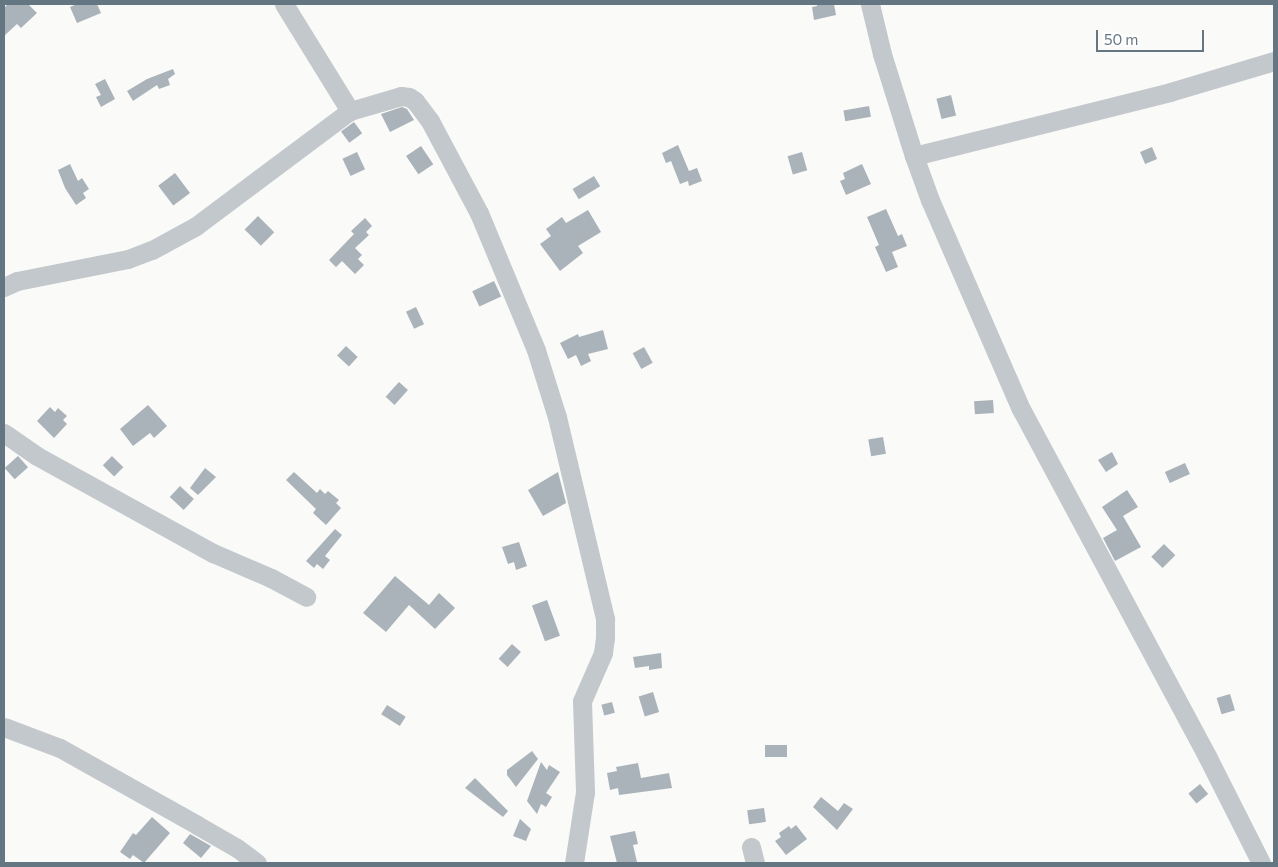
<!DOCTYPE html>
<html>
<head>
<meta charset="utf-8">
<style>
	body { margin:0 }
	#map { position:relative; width:1278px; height:867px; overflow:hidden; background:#fafaf8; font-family:Commissioner,sans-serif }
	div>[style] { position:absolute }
	.building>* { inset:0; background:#aab3b9; transform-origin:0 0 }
	.minor>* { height:19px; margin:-9.5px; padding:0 9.5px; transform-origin:9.5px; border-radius:9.5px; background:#c3c8cc }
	span { translate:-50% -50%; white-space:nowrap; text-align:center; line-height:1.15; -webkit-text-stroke:5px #fff; paint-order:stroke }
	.frame { position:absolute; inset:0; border:5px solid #657683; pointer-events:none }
	.scale { position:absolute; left:1096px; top:30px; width:108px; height:22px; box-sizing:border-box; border:2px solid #657683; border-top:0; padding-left:6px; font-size:15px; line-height:18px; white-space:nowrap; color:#657683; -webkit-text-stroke:4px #fff; paint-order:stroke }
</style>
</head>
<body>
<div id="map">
	<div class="building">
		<div style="clip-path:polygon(8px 4px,28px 4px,37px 13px,21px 28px,17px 24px,4px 36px,4px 8px)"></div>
		<div style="clip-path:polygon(77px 4px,97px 4px,101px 13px,77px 23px,70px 7px)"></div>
		<div style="clip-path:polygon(817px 4px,834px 4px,836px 15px,814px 20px,812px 7px,817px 6px)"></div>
		<div style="clip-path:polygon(173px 69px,175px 74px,168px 79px,170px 85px,159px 89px,157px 85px,133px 101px,127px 91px,147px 79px)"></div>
		<div style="clip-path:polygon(105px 79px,115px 99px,101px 107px,96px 97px,101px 95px,95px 84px)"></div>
		<div style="left:951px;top:95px;width:21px;height:15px;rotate:76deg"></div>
		<div style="left:869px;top:106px;width:11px;height:26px;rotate:80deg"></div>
		<div style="clip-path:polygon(402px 107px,407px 109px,414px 120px,390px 132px,381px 114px)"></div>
		<div style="left:354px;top:122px;width:14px;height:16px;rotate:54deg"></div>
		<div style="clip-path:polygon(678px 145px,689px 171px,697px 168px,702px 181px,689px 186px,688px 181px,680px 184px,671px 161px,666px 163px,662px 153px)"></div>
		<div style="left:421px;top:146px;width:22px;height:18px;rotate:56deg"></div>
		<div style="left:1152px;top:147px;width:13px;height:13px;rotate:67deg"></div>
		<div style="left:357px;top:152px;width:19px;height:16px;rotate:65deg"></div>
		<div style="left:802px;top:152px;width:19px;height:15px;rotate:74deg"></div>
		<div style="clip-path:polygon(70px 164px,78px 181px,82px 178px,89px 189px,83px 193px,86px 198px,76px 205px,65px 188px,58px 170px)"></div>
		<div style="clip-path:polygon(862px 164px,871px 184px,846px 195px,840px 181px,845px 179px,843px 173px)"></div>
		<div style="left:175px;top:173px;width:25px;height:21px;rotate:53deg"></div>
		<div style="left:594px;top:176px;width:12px;height:25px;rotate:59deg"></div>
		<div style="clip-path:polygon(886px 209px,898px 236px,902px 234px,907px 246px,892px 252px,898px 267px,886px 272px,875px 247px,879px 245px,867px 217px)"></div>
		<div style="clip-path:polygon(588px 210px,601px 232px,578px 246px,583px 253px,560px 271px,540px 244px,551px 236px,546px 229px,562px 217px,566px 223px)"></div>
		<div style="left:258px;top:216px;width:23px;height:19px;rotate:45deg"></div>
		<div style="clip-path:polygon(365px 218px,372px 226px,366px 232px,369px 235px,355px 248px,362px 255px,358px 259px,364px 265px,355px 274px,342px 261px,336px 267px,329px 260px,354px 234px,351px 231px)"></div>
		<div style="left:494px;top:281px;width:17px;height:24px;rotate:65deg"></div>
		<div style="left:416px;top:307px;width:19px;height:11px;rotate:65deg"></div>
		<div style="clip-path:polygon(603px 330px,608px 349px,588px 354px,591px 361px,581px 366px,576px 355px,568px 359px,560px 343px,578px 334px,579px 337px)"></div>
		<div style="left:346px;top:346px;width:16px;height:13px;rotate:43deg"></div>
		<div style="left:644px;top:347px;width:18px;height:13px;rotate:61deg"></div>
		<div style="left:399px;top:382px;width:12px;height:20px;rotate:42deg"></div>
		<div style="left:993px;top:400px;width:13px;height:19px;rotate:86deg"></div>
		<div style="clip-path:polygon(148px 405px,167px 426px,154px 438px,150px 433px,133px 446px,120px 429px)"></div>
		<div style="clip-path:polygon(50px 407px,55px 412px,58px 408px,67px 416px,63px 420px,67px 424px,54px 438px,37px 421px)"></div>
		<div style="left:883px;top:437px;width:17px;height:15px;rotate:80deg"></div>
		<div style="clip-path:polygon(1112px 452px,1118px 464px,1106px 472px,1098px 460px)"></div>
		<div style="left:18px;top:456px;width:15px;height:18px;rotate:48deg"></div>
		<div style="left:112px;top:456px;width:16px;height:13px;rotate:45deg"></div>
		<div style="left:1185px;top:463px;width:12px;height:22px;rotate:66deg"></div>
		<div style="clip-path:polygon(205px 468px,216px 477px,198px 495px,190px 488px)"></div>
		<div style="clip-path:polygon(294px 472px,317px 493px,320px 489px,325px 494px,328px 491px,339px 500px,336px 503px,341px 508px,326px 525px,313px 513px,316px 509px,286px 480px)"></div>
		<div style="clip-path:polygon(558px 472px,566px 503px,543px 516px,528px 490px)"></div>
		<div style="left:180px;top:486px;width:19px;height:15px;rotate:43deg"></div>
		<div style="clip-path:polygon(1127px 490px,1138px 507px,1123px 516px,1141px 547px,1115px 561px,1103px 538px,1117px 530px,1102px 507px)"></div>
		<div style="clip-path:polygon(335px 529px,342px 535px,325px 556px,330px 560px,323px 569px,317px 564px,314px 568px,306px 561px)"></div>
		<div style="clip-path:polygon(519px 542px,527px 566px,516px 570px,514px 562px,508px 564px,502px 547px)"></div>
		<div style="left:1164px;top:544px;width:16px;height:18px;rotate:45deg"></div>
		<div style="clip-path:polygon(395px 576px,429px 605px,439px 593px,455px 608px,435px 629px,409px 605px,386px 632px,363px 613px)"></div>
		<div style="left:547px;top:600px;width:38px;height:16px;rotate:70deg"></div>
		<div style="left:512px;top:644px;width:12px;height:20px;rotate:42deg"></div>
		<div style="clip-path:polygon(661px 653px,662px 668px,649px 670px,649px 666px,635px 668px,633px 657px)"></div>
		<div style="left:653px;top:692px;width:21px;height:15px;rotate:73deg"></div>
		<div style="left:1230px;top:694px;width:17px;height:14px;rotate:73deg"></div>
		<div style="left:612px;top:702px;width:11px;height:11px;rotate:75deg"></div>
		<div style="left:387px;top:705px;width:22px;height:11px;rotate:32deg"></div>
		<div style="left:765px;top:745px;width:22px;height:12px"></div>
		<div style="clip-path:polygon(532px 751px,538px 759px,516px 787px,507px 775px,507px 770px)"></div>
		<div style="clip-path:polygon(541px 762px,547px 770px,549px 765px,560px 772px,546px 793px,552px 797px,546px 807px,541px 804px,537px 814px,527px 801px)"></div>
		<div style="clip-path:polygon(638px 763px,641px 778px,669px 773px,672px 788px,619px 795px,618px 788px,610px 790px,607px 773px,617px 771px,616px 767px)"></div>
		<div style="clip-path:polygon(475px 778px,508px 811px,503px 817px,465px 788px)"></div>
		<div style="left:1200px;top:784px;width:13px;height:15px;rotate:51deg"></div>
		<div style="clip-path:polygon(821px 797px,838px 811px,844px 803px,853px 809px,837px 830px,813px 807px)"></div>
		<div style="left:764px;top:808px;width:14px;height:17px;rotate:82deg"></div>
		<div style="clip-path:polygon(152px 817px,170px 833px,144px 863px,133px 855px,130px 859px,120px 852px,133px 833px,136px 835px)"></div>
		<div style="clip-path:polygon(520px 819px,531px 829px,526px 841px,513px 836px)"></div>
		<div style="clip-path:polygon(796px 825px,807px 839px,786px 855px,775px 841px,781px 837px,779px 833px,789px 826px,791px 829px)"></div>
		<div style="clip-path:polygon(635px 831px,638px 844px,633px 845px,637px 862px,617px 863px,610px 836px)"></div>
		<div style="clip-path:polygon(190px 834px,211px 846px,201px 858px,183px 843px)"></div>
	</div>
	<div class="minor">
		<div style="left:284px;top:4px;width:126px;rotate:58.3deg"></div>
		<div style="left:870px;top:4px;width:51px;rotate:76.5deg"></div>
		<div style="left:882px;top:54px;width:107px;rotate:72.6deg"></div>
		<div style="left:914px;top:156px;width:47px;rotate:70deg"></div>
		<div style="left:930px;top:200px;width:228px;rotate:66.5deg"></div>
		<div style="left:1021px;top:409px;width:394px;rotate:61.8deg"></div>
		<div style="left:1207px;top:756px;width:120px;rotate:63.2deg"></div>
		<div style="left:914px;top:156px;width:264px;rotate:-14deg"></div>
		<div style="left:1170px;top:92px;width:109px;rotate:-16.6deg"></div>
		<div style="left:4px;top:287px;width:14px;rotate:-25deg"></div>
		<div style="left:17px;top:281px;width:113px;rotate:-11.2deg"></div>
		<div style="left:128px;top:259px;width:26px;rotate:-21deg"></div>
		<div style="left:152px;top:250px;width:50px;rotate:-28.6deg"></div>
		<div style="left:196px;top:226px;width:192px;rotate:-36.8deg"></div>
		<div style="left:350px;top:111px;width:53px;rotate:-16.4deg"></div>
		<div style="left:401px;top:96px;width:8px;rotate:7deg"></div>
		<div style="left:409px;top:97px;width:7px;rotate:34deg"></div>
		<div style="left:415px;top:101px;width:25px;rotate:53deg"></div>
		<div style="left:430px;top:121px;width:104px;rotate:62deg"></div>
		<div style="left:479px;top:213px;width:148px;rotate:67.4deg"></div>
		<div style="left:536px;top:350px;width:70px;rotate:72.6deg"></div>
		<div style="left:557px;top:417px;width:208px;rotate:76.6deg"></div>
		<div style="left:605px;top:619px;width:19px;rotate:90deg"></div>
		<div style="left:605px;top:638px;width:15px;rotate:98deg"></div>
		<div style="left:603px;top:653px;width:52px;rotate:113.6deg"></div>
		<div style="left:582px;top:701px;width:91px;rotate:88.1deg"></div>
		<div style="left:585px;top:792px;width:72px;rotate:98.8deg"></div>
		<div style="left:4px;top:433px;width:40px;rotate:34.9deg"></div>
		<div style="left:37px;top:456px;width:201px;rotate:28.9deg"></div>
		<div style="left:213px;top:553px;width:63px;rotate:23.3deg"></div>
		<div style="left:271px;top:578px;width:40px;rotate:28deg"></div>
		<div style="left:4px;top:727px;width:60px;rotate:20.6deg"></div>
		<div style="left:60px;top:748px;width:157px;rotate:29.3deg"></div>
		<div style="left:197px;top:825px;width:46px;rotate:29.9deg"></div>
		<div style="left:237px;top:848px;width:25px;rotate:37deg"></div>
		<div style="left:751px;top:847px;width:16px;rotate:76deg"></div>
	</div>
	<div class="frame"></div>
	<div class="scale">50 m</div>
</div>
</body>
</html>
